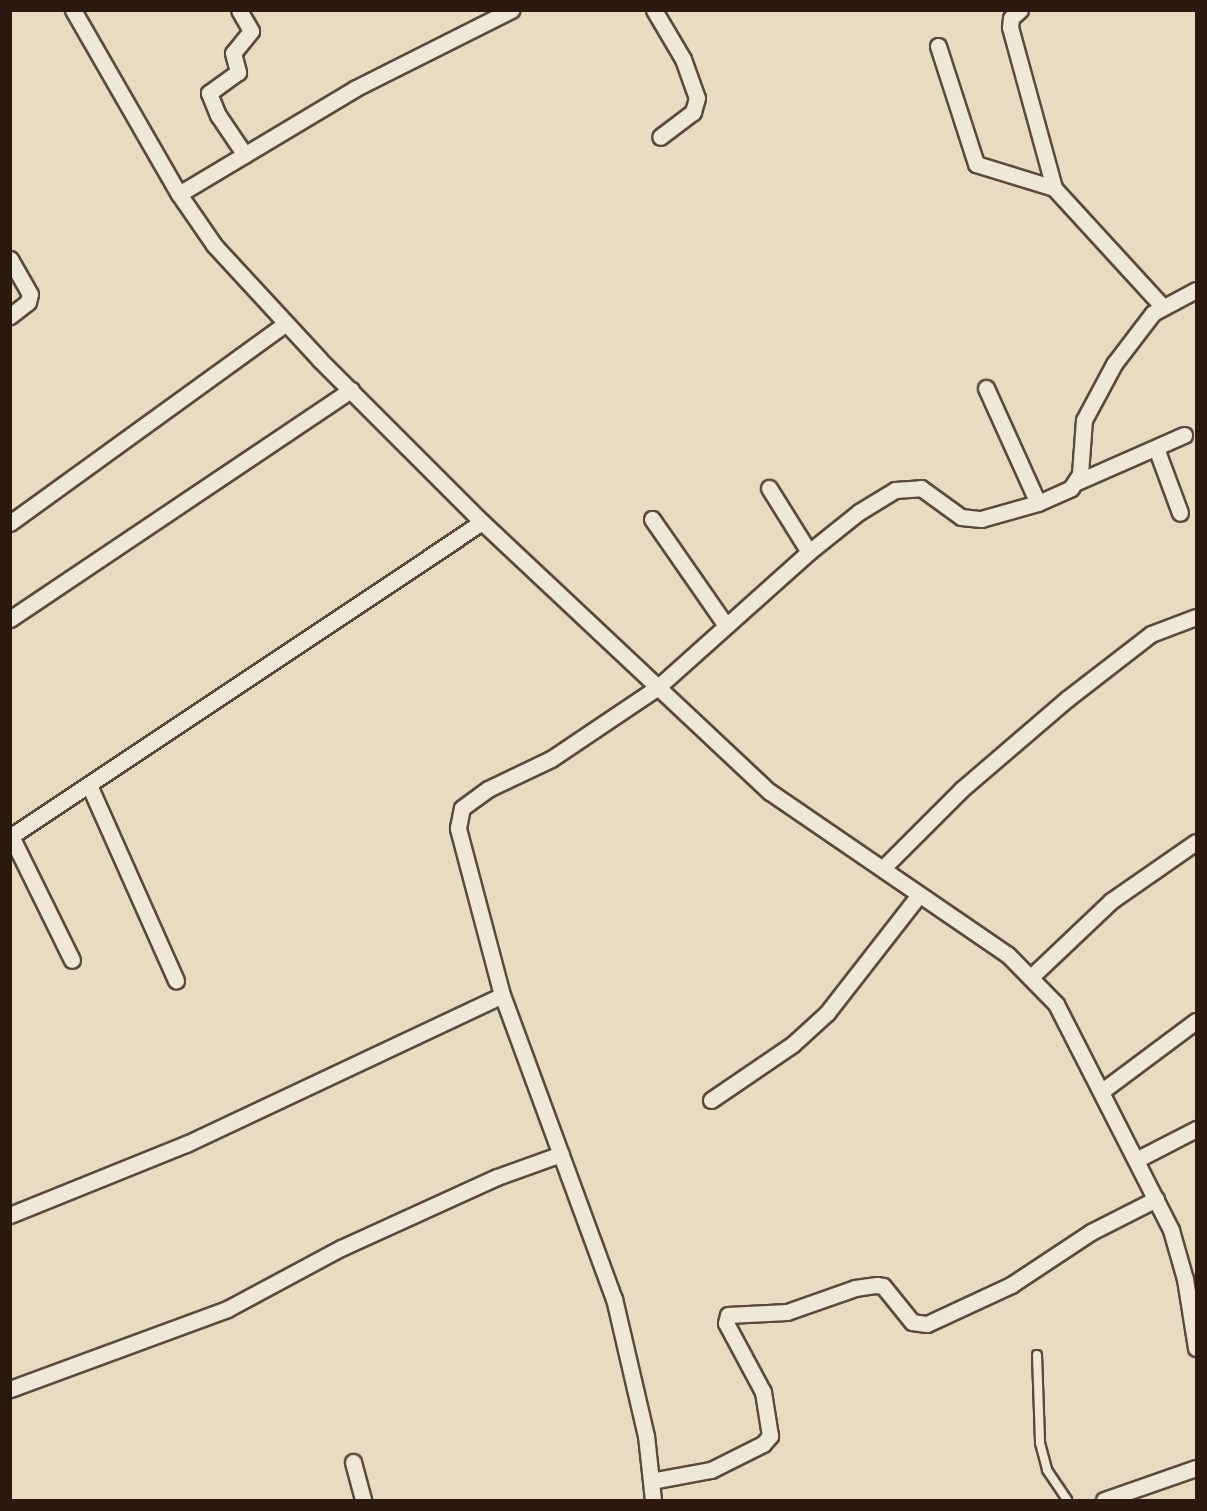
<!DOCTYPE html>
<html>
<head>
<meta charset="utf-8">
<style>
	body { margin:0 }
	#map { position:relative; width:1207px; height:1511px; overflow:hidden; background:#e7dcc1; font-family:"Libre Caslon Text",serif }
	div>[style] { position:absolute }
	.roads { filter:drop-shadow(2px 0 #5a4a3c) drop-shadow(-2px 0 #5a4a3c) drop-shadow(0 2px #5a4a3c) drop-shadow(0 -2px #5a4a3c) }
	.lane>* { height:8px; margin:-4px; padding:0 4px; transform-origin:4px; border-radius:4px; background:#efe8d7 }
	.street>* { height:15px; margin:-7.5px; padding:0 7.5px; transform-origin:7.5px; border-radius:7.5px; background:#efe8d7 }
	span { translate:-50% -50%; white-space:nowrap; text-align:center; line-height:1.15; -webkit-text-stroke:4.5px #efe8d7; paint-order:stroke }
	.frame { position:absolute; inset:0; border:12px solid #2b190f; pointer-events:none }
</style>
</head>
<body>
<div id="map">
	<div class="roads">
		<div class="lane">
			<div style="left:1037px;top:1355px;width:88px;rotate:88deg"></div>
			<div style="left:1040px;top:1443px;width:28px;rotate:75deg"></div>
			<div style="left:1047px;top:1470px;width:36px;rotate:56deg"></div>
		</div>
		<div class="street">
			<div style="left:73px;top:10px;width:212px;rotate:60.1deg"></div>
			<div style="left:179px;top:194px;width:62px;rotate:55.5deg"></div>
			<div style="left:214px;top:245px;width:156px;rotate:47.3deg"></div>
			<div style="left:320px;top:360px;width:229px;rotate:45deg"></div>
			<div style="left:482px;top:522px;width:395px;rotate:43.2deg"></div>
			<div style="left:770px;top:792px;width:288px;rotate:34.4deg"></div>
			<div style="left:1008px;top:955px;width:69px;rotate:45.6deg"></div>
			<div style="left:1056px;top:1004px;width:254px;rotate:63deg"></div>
			<div style="left:1171px;top:1230px;width:51px;rotate:74.1deg"></div>
			<div style="left:1185px;top:1279px;width:70px;rotate:80.9deg"></div>
			<div style="left:239px;top:10px;width:24px;rotate:60deg"></div>
			<div style="left:251px;top:31px;width:28px;rotate:129deg"></div>
			<div style="left:233px;top:53px;width:20px;rotate:75deg"></div>
			<div style="left:238px;top:72px;width:36px;rotate:144deg"></div>
			<div style="left:209px;top:93px;width:24px;rotate:68deg"></div>
			<div style="left:218px;top:115px;width:48px;rotate:56deg"></div>
			<div style="left:654px;top:10px;width:57px;rotate:59.4deg"></div>
			<div style="left:683px;top:59px;width:41px;rotate:70.3deg"></div>
			<div style="left:697px;top:98px;width:15px;rotate:106deg"></div>
			<div style="left:693px;top:112px;width:41px;rotate:142.9deg"></div>
			<div style="left:1020px;top:10px;width:12px;rotate:138deg"></div>
			<div style="left:1011px;top:18px;width:9px;rotate:96deg"></div>
			<div style="left:1010px;top:27px;width:167px;rotate:74.7deg"></div>
			<div style="left:938px;top:46px;width:124px;rotate:72.1deg"></div>
			<div style="left:976px;top:164px;width:82px;rotate:17.1deg"></div>
			<div style="left:1054px;top:188px;width:161px;rotate:47.5deg"></div>
			<div style="left:179px;top:194px;width:206px;rotate:-30.9deg"></div>
			<div style="left:356px;top:88px;width:174px;rotate:-26.7deg"></div>
			<div style="left:10px;top:259px;width:40px;rotate:60.3deg"></div>
			<div style="left:30px;top:294px;width:8px;rotate:104deg"></div>
			<div style="left:28px;top:302px;width:23px;rotate:142deg"></div>
			<div style="left:986px;top:388px;width:126px;rotate:65.7deg"></div>
			<div style="left:1156px;top:448px;width:69px;rotate:69.7deg"></div>
			<div style="left:1077px;top:482px;width:117px;rotate:-23.7deg"></div>
			<div style="left:769px;top:488px;width:75px;rotate:58deg"></div>
			<div style="left:652px;top:519px;width:128px;rotate:55.2deg"></div>
			<div style="left:10px;top:523px;width:339px;rotate:-35.9deg"></div>
			<div style="left:10px;top:619px;width:411px;rotate:-33.9deg"></div>
			<div style="left:89px;top:785px;width:214px;rotate:66deg"></div>
			<div style="left:11px;top:836px;width:138px;rotate:63.8deg"></div>
			<div style="left:10px;top:837px;width:567px;rotate:-33.72deg"></div>
			<div style="left:884px;top:867px;width:110px;rotate:-45deg"></div>
			<div style="left:962px;top:789px;width:138px;rotate:-40.6deg"></div>
			<div style="left:1067px;top:699px;width:106px;rotate:-37.7deg"></div>
			<div style="left:1151px;top:634px;width:48px;rotate:-20.7deg"></div>
			<div style="left:1032px;top:976px;width:109px;rotate:-43.5deg"></div>
			<div style="left:1111px;top:901px;width:103px;rotate:-34.8deg"></div>
			<div style="left:1102px;top:1091px;width:117px;rotate:-36.7deg"></div>
			<div style="left:711px;top:1100px;width:99px;rotate:-34.3deg"></div>
			<div style="left:793px;top:1044px;width:46px;rotate:-42.4deg"></div>
			<div style="left:827px;top:1013px;width:148px;rotate:-52.1deg"></div>
			<div style="left:1136px;top:1160px;width:68px;rotate:-27.3deg"></div>
			<div style="left:10px;top:1215px;width:190px;rotate:-22deg"></div>
			<div style="left:186px;top:1144px;width:349px;rotate:-25.2deg"></div>
			<div style="left:10px;top:1389px;width:231px;rotate:-20.2deg"></div>
			<div style="left:227px;top:1309px;width:129px;rotate:-28.2deg"></div>
			<div style="left:341px;top:1248px;width:171px;rotate:-24.5deg"></div>
			<div style="left:497px;top:1177px;width:68px;rotate:-19.8deg"></div>
			<div style="left:353px;top:1462px;width:39px;rotate:75deg"></div>
			<div style="left:651px;top:1481px;width:61px;rotate:-10.4deg"></div>
			<div style="left:711px;top:1470px;width:58px;rotate:-26.6deg"></div>
			<div style="left:763px;top:1444px;width:11px;rotate:-49deg"></div>
			<div style="left:770px;top:1436px;width:45px;rotate:-99deg"></div>
			<div style="left:763px;top:1392px;width:78px;rotate:-118.2deg"></div>
			<div style="left:726px;top:1323px;width:8px;rotate:-76deg"></div>
			<div style="left:728px;top:1315px;width:59px;rotate:-2.9deg"></div>
			<div style="left:787px;top:1312px;width:72px;rotate:-19.4deg"></div>
			<div style="left:855px;top:1288px;width:22px;rotate:-8deg"></div>
			<div style="left:877px;top:1285px;width:6px;rotate:9deg"></div>
			<div style="left:883px;top:1286px;width:46px;rotate:51.1deg"></div>
			<div style="left:912px;top:1322px;width:15px;rotate:8deg"></div>
			<div style="left:927px;top:1324px;width:93px;rotate:-24.9deg"></div>
			<div style="left:1011px;top:1285px;width:96px;rotate:-33.5deg"></div>
			<div style="left:1091px;top:1232px;width:73px;rotate:-26.9deg"></div>
			<div style="left:653px;top:1500px;width:64px;rotate:-96.2deg"></div>
			<div style="left:646px;top:1436px;width:141px;rotate:-103.1deg"></div>
			<div style="left:614px;top:1299px;width:324px;rotate:-110.2deg"></div>
			<div style="left:502px;top:995px;width:173px;rotate:-104.8deg"></div>
			<div style="left:458px;top:828px;width:20px;rotate:-79deg"></div>
			<div style="left:462px;top:808px;width:32px;rotate:-36deg"></div>
			<div style="left:488px;top:789px;width:70px;rotate:-25.5deg"></div>
			<div style="left:551px;top:759px;width:129px;rotate:-33.9deg"></div>
			<div style="left:658px;top:687px;width:203px;rotate:-41.8deg"></div>
			<div style="left:809px;top:552px;width:64px;rotate:-38.7deg"></div>
			<div style="left:859px;top:512px;width:42px;rotate:-31.4deg"></div>
			<div style="left:895px;top:490px;width:26px;rotate:-4deg"></div>
			<div style="left:921px;top:488px;width:49px;rotate:35.9deg"></div>
			<div style="left:961px;top:517px;width:20px;rotate:6deg"></div>
			<div style="left:981px;top:519px;width:59px;rotate:-15.7deg"></div>
			<div style="left:1038px;top:503px;width:36px;rotate:-24deg"></div>
			<div style="left:1071px;top:488px;width:17px;rotate:-57deg"></div>
			<div style="left:1080px;top:474px;width:54px;rotate:-85.8deg"></div>
			<div style="left:1084px;top:420px;width:64px;rotate:-61.8deg"></div>
			<div style="left:1114px;top:364px;width:64px;rotate:-52.6deg"></div>
			<div style="left:1153px;top:313px;width:49px;rotate:-28.1deg"></div>
			<div style="left:1104px;top:1500px;width:97px;rotate:-19.2deg"></div>
		</div>
	</div>
	<div class="frame"></div>
</div>
</body>
</html>
